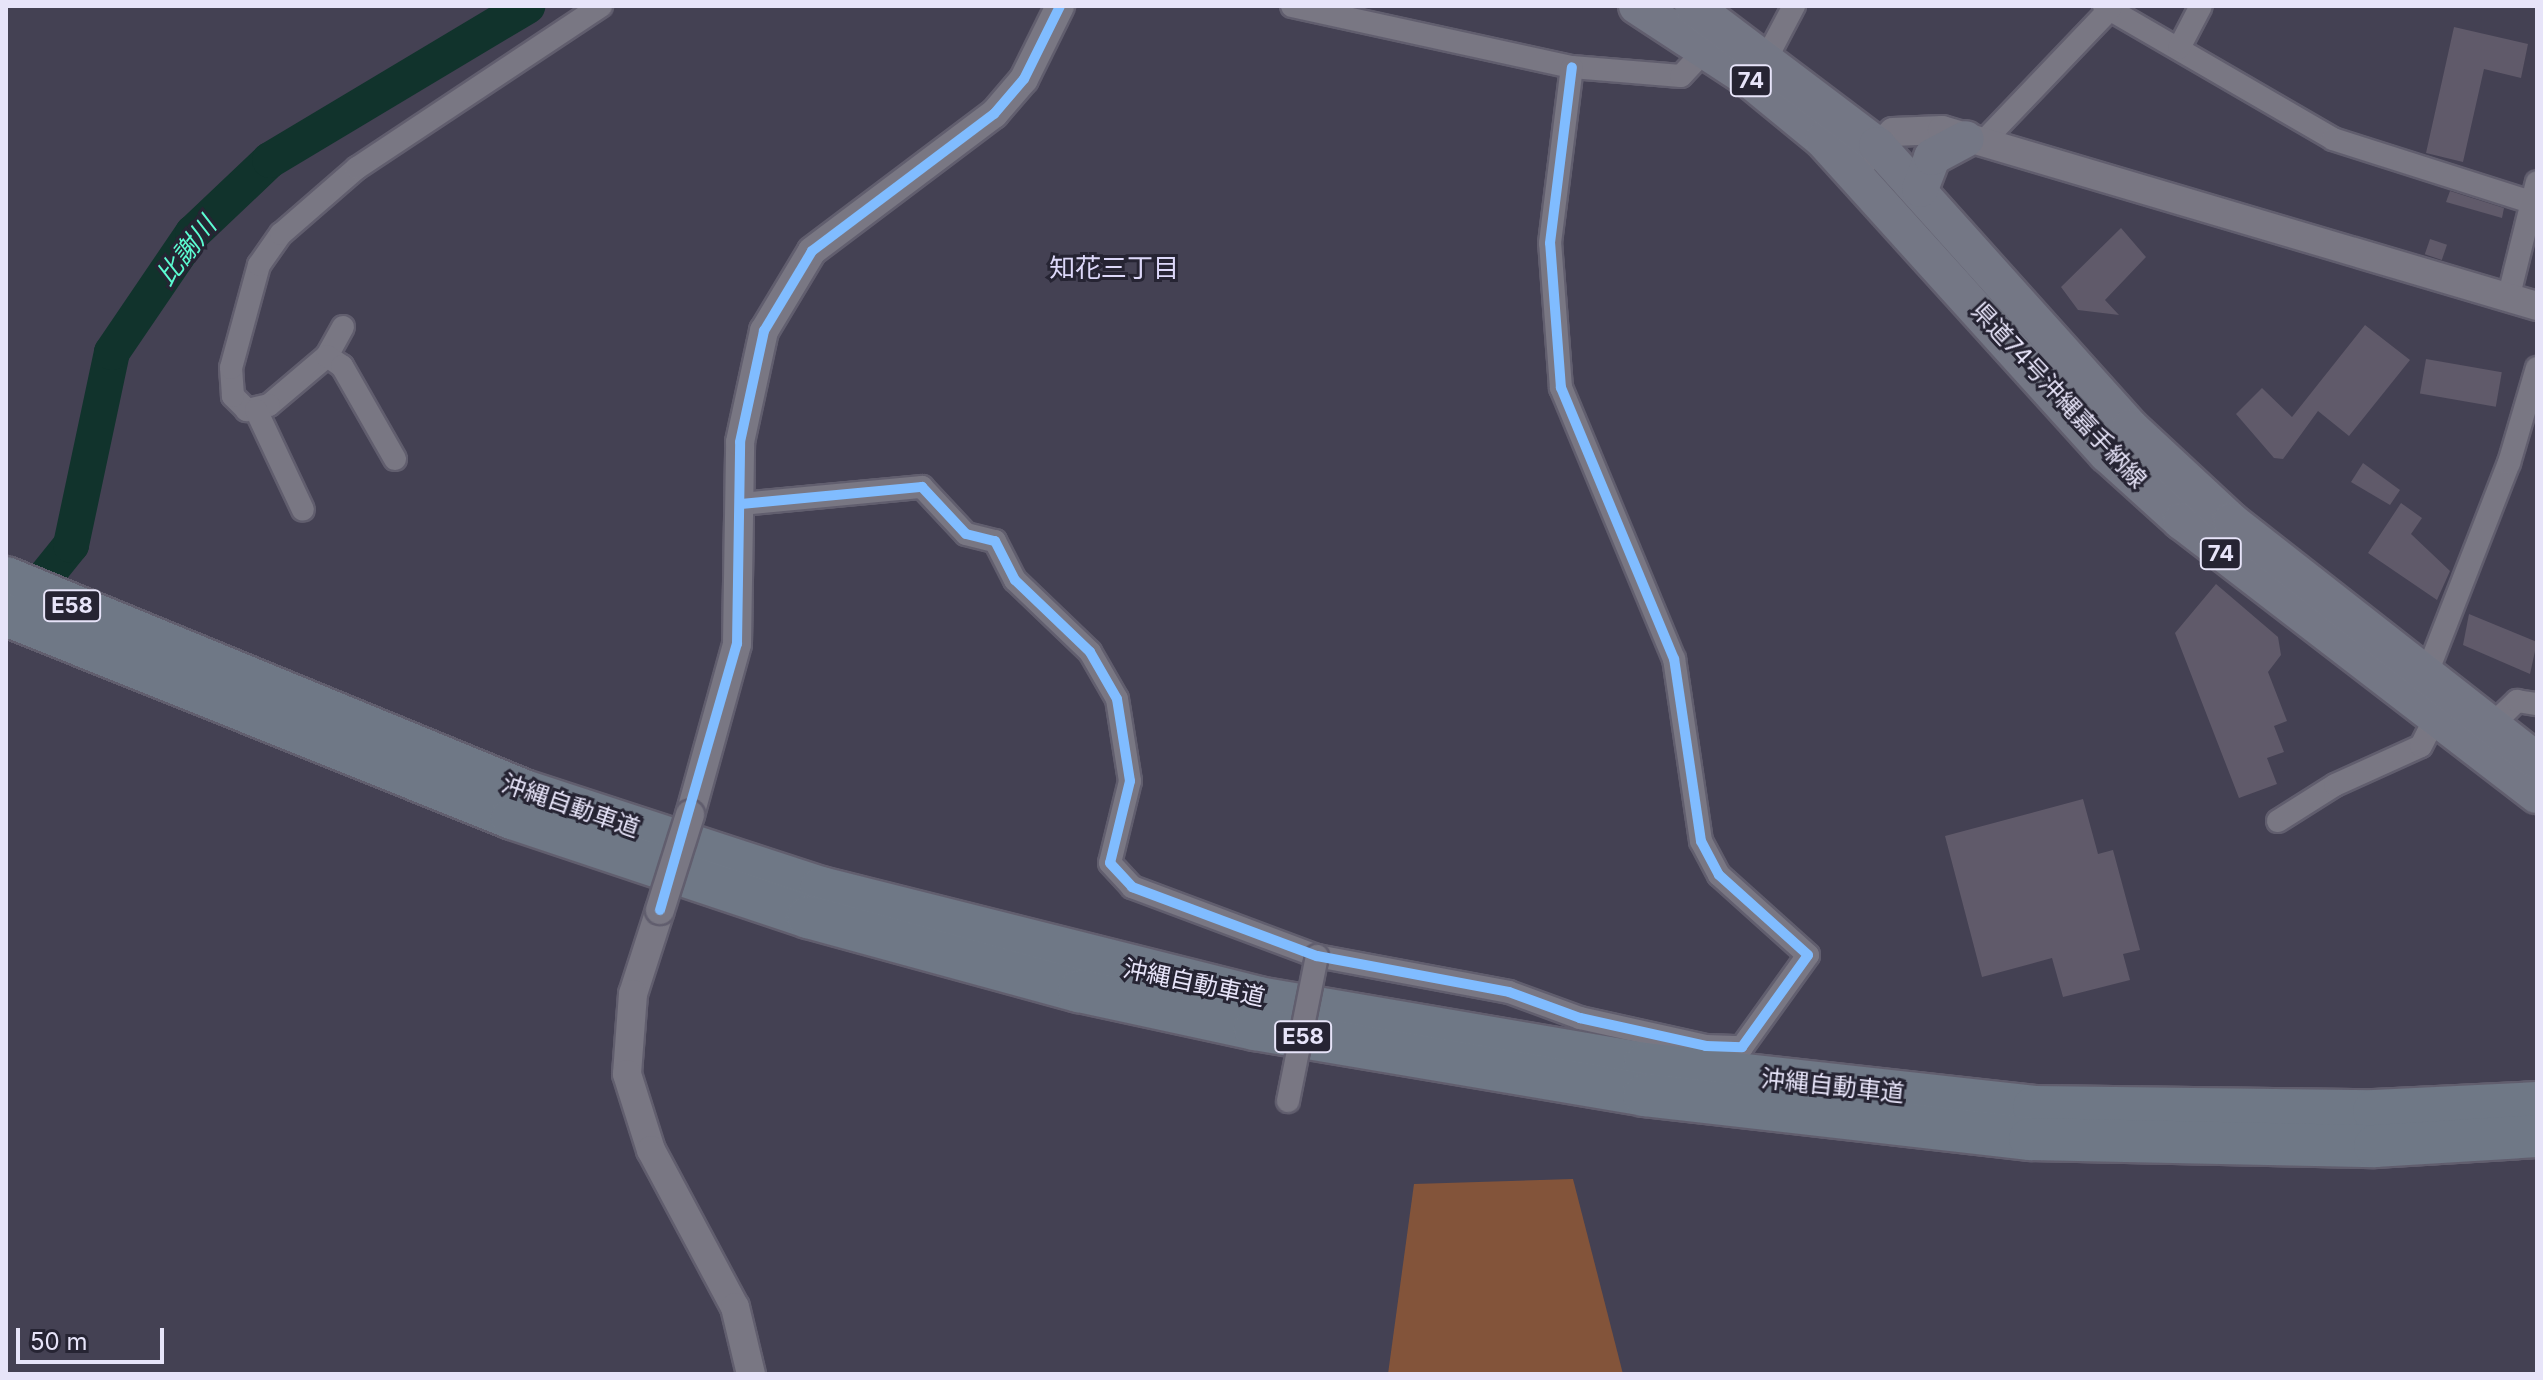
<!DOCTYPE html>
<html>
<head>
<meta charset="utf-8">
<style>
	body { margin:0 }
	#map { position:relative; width:2543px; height:1380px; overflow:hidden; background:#444153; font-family:Inter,"Noto Sans JP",sans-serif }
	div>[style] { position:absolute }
	.green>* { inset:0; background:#83543a }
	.river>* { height:36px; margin:-18px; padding:0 18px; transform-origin:18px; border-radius:18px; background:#11332c }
	.building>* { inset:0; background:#605a6a; transform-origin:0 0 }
	.roads { filter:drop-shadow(2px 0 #615e6e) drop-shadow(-2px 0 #615e6e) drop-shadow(0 2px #615e6e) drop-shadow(0 -2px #615e6e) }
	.minor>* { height:22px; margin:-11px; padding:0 11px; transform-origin:11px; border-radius:11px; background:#797783 }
	.tertiary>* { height:28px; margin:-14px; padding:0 14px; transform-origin:14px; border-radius:14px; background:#797783 }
	.primary>* { height:36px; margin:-18px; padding:0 18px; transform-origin:18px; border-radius:18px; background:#747785 }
	.motorway>* { height:42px; margin:-21px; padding:0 21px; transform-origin:21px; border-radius:21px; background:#6f7886 }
	.bridges { filter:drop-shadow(2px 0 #615e6e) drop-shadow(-2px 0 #615e6e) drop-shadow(0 2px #615e6e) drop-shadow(0 -2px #615e6e) }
	.minor-bridge>* { height:22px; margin:-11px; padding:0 11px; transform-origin:11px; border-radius:11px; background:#797783 }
	.tertiary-bridge>* { height:28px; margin:-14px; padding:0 14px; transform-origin:14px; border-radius:14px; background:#797783 }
	.cycleway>* { height:10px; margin:-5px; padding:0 5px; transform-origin:5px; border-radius:5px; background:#80bcff }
	span { translate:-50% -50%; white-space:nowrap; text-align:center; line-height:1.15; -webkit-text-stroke:6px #262433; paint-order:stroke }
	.shield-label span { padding:2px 6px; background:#262433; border:2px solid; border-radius:6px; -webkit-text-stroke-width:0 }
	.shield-label { font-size:22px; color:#e7e4f9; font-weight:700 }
	.street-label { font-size:24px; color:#e7e4f9 }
	.water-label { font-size:26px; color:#5bfcd1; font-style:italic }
	.neighbourhood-label { font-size:26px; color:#ddd8f9 }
	.frame { position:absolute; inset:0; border:8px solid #e7e4f9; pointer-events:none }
	.scale { position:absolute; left:16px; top:1328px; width:148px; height:36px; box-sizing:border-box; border:4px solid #e7e4f9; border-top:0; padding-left:10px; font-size:24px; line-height:28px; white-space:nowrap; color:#e7e4f9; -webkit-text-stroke:6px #262433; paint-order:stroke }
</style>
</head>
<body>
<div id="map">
	<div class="green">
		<div style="clip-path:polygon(1573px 1179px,1623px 1374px,1388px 1374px,1414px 1184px)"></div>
	</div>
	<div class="river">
		<div style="left:17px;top:612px;width:86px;rotate:-51.1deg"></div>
		<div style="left:71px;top:545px;width:197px;rotate:-78deg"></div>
		<div style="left:112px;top:352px;width:144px;rotate:-55.8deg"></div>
		<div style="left:193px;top:233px;width:106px;rotate:-43.5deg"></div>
		<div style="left:270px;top:160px;width:300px;rotate:-30.9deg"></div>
	</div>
	<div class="building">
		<div style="clip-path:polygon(2454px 27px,2528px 44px,2521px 78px,2484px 69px,2463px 162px,2426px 153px)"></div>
		<div style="clip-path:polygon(2450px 191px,2504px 208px,2502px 218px,2446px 202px)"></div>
		<div style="clip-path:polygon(2121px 228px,2146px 257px,2105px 300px,2119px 315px,2078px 310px,2061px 287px)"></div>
		<div style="left:2430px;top:239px;width:18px;height:16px;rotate:19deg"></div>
		<div style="clip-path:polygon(2365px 325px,2410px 360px,2349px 436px,2318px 411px,2283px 459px,2274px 458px,2236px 414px,2262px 388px,2292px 417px)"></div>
		<div style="left:2426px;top:359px;width:77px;height:35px;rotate:10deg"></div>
		<div style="clip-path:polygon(2363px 463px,2400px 490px,2390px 505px,2351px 482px)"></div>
		<div style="clip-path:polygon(2401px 503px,2422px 518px,2411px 534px,2450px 571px,2437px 600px,2368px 553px)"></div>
		<div style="clip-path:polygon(2216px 584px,2278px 637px,2281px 655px,2268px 672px,2287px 721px,2274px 726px,2284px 752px,2267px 758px,2277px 784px,2239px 798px,2175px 633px)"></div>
		<div style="clip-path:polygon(2469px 614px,2537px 642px,2530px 674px,2463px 645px)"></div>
		<div style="clip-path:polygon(2083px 799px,2098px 854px,2113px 850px,2140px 950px,2123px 954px,2130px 980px,2063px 997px,2052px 958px,1982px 977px,1945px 836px)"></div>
	</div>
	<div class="roads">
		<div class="minor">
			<div style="left:1292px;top:6px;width:287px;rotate:12.3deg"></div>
			<div style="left:1572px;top:67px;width:109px;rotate:4.7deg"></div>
			<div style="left:1681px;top:76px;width:37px;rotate:-47deg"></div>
			<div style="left:2104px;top:6px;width:265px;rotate:30.1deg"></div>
			<div style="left:2333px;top:139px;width:208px;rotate:17.7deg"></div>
			<div style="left:2179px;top:48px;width:47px;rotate:-62.4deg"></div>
			<div style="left:1766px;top:59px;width:60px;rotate:-62.2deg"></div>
			<div style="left:1981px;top:144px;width:187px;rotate:-46.3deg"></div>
			<div style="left:2509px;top:295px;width:116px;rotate:-76.1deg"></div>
			<div style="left:343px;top:327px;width:33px;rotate:119deg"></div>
			<div style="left:327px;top:356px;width:76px;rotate:139.8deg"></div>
			<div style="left:269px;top:405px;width:23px;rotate:167deg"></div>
			<div style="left:247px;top:410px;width:20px;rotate:-135deg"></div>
			<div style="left:233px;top:396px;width:28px;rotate:-94deg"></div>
			<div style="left:231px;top:368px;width:107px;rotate:-74.8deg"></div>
			<div style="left:259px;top:265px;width:38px;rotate:-55deg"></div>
			<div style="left:281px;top:234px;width:101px;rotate:-41deg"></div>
			<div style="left:357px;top:168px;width:293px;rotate:-33.6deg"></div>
			<div style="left:327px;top:356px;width:18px;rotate:34deg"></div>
			<div style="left:342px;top:366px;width:107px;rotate:60.3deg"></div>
			<div style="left:256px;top:410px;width:110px;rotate:64.8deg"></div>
			<div style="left:741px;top:504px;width:182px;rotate:-5.4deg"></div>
			<div style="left:922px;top:487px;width:64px;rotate:46.9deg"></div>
			<div style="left:966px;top:534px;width:30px;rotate:14deg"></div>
			<div style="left:995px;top:541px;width:44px;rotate:62.9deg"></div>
			<div style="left:1015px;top:580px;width:104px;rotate:43.8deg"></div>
			<div style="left:1090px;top:652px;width:54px;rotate:60.1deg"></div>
			<div style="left:1117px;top:699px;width:83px;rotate:81deg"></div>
			<div style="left:1130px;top:781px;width:84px;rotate:103.7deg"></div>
			<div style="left:1110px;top:863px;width:33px;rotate:47deg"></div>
			<div style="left:1132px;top:887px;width:197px;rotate:20.5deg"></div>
			<div style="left:1317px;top:956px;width:195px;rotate:10.6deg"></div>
			<div style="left:1509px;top:992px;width:76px;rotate:20.1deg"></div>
			<div style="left:1580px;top:1018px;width:129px;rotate:12.5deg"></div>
			<div style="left:1706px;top:1046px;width:36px;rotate:2deg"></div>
			<div style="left:1742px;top:1047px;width:113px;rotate:-54.3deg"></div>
			<div style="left:1808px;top:955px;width:120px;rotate:-138deg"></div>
			<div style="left:1719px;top:875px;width:38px;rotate:-118deg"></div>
			<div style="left:1701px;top:841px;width:184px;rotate:-98.4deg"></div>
			<div style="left:1674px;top:659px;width:294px;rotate:-112.6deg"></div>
			<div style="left:1561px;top:388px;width:145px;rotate:-94.3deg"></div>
			<div style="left:1550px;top:243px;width:177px;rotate:-82.9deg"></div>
			<div style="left:2492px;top:725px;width:35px;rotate:-44deg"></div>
			<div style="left:2517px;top:701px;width:20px;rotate:9deg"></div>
			<div style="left:2278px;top:821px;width:67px;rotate:-32.3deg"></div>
			<div style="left:2335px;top:785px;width:94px;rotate:-24.4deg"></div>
			<div style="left:2421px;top:746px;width:30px;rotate:-63deg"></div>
			<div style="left:2435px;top:719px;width:42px;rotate:-103.7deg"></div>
			<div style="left:2425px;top:678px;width:231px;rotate:-68.7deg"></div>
			<div style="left:2509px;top:463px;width:99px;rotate:-73.6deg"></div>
		</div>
		<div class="tertiary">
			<div style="left:1864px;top:160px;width:40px;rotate:-44deg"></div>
			<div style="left:1893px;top:132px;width:49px;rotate:-2.3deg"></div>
			<div style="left:1942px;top:130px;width:620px;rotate:16.48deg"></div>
			<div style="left:690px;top:815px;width:177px;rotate:-74.6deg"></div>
			<div style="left:737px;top:644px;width:202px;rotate:-89.1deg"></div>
			<div style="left:740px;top:442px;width:114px;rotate:-77.8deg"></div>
			<div style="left:764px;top:331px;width:93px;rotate:-59deg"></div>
			<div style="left:812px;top:251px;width:228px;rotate:-37deg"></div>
			<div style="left:994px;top:114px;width:46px;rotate:-49.4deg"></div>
			<div style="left:1024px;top:79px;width:81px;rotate:-63.7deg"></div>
			<div style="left:660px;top:910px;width:88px;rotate:107.8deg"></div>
			<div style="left:633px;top:994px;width:80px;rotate:94.3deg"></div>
			<div style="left:627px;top:1074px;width:80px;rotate:72.5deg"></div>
			<div style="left:651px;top:1150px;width:178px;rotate:61.9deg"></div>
			<div style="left:735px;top:1307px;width:69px;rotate:76.6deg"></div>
		</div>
		<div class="primary">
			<div style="left:1637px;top:6px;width:135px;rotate:33.2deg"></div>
			<div style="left:1750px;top:80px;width:94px;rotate:39.4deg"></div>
			<div style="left:1823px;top:140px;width:423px;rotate:47.9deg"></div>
			<div style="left:2107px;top:454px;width:100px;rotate:42.2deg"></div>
			<div style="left:2181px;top:521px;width:449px;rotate:37.6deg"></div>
			<div style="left:1693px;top:6px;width:231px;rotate:37.1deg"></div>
			<div style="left:1877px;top:145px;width:379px;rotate:48.1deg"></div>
			<div style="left:2130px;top:427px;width:138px;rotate:42.9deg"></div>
			<div style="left:2231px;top:521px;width:389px;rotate:38.1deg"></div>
			<div style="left:1920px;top:189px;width:34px;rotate:-69deg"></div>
			<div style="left:1932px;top:157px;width:38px;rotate:-28deg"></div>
		</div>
		<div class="motorway">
			<div style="left:6px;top:578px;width:560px;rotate:22.35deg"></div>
			<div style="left:524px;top:791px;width:312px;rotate:18.1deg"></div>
			<div style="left:821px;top:888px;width:451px;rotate:14.1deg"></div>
			<div style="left:1258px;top:998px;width:393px;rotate:9.7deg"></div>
			<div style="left:1645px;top:1064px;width:391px;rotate:6.3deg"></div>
			<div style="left:2034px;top:1107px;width:340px;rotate:0.7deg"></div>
			<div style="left:2374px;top:1111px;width:163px;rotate:-2.8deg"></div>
			<div style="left:6px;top:615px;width:545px;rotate:21.86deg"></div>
			<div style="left:512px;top:818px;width:312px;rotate:18.5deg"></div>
			<div style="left:808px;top:917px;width:281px;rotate:15.3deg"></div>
			<div style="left:1079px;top:991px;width:180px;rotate:12.2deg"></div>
			<div style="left:1255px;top:1029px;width:395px;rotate:9.6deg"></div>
			<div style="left:1644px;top:1095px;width:388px;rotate:6.5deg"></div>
			<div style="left:2030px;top:1139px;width:345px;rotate:1.2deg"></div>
			<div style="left:2375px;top:1146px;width:162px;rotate:-3.5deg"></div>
		</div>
	</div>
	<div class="bridges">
		<div class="minor-bridge">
			<div style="left:1288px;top:1101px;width:148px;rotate:-78.7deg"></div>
		</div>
		<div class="tertiary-bridge">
			<div style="left:660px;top:910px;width:100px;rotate:-72.5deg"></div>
		</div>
	</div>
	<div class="cycleway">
		<div style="left:741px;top:504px;width:182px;rotate:-5.4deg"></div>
		<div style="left:922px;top:487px;width:64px;rotate:46.9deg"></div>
		<div style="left:966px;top:534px;width:30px;rotate:14deg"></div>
		<div style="left:995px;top:541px;width:44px;rotate:62.9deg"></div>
		<div style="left:1015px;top:580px;width:104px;rotate:43.8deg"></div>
		<div style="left:1090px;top:652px;width:54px;rotate:60.1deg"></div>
		<div style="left:1117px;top:699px;width:83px;rotate:81deg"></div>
		<div style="left:1130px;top:781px;width:84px;rotate:103.7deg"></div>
		<div style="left:1110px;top:863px;width:33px;rotate:47deg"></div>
		<div style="left:1132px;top:887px;width:197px;rotate:20.5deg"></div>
		<div style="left:1317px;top:956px;width:195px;rotate:10.6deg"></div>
		<div style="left:1509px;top:992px;width:76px;rotate:20.1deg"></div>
		<div style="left:1580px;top:1018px;width:129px;rotate:12.5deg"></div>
		<div style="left:1706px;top:1046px;width:36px;rotate:2deg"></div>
		<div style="left:1742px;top:1047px;width:113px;rotate:-54.3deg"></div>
		<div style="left:1808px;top:955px;width:120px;rotate:-138deg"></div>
		<div style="left:1719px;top:875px;width:38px;rotate:-118deg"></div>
		<div style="left:1701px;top:841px;width:184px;rotate:-98.4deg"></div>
		<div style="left:1674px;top:659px;width:294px;rotate:-112.6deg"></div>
		<div style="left:1561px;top:388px;width:145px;rotate:-94.3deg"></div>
		<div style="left:1550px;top:243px;width:177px;rotate:-82.9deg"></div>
		<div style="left:660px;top:910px;width:277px;rotate:-73.9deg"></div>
		<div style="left:737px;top:644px;width:202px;rotate:-89.1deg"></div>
		<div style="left:740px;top:442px;width:114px;rotate:-77.8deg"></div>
		<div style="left:764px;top:331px;width:93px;rotate:-59deg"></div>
		<div style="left:812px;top:251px;width:228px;rotate:-37deg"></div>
		<div style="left:994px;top:114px;width:46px;rotate:-49.4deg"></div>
		<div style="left:1024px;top:79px;width:81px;rotate:-63.7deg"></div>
	</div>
	<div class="shield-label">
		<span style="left:1751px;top:81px">74</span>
		<span style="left:2221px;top:554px">74</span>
		<span style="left:72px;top:606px">E58</span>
		<span style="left:1303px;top:1037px">E58</span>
	</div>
	<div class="street-label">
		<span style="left:2059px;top:395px;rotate:47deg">県道74号沖縄嘉手納線</span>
		<span style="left:571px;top:806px;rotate:19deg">沖縄自動車道</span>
		<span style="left:1194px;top:983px;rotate:12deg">沖縄自動車道</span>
		<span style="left:1833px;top:1086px;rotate:6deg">沖縄自動車道</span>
	</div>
	<div class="water-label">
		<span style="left:186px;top:251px;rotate:-52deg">比謝川</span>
	</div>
	<div class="neighbourhood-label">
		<span style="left:1114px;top:268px">知花三丁目</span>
	</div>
	<div class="frame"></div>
	<div class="scale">50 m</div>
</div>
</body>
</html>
